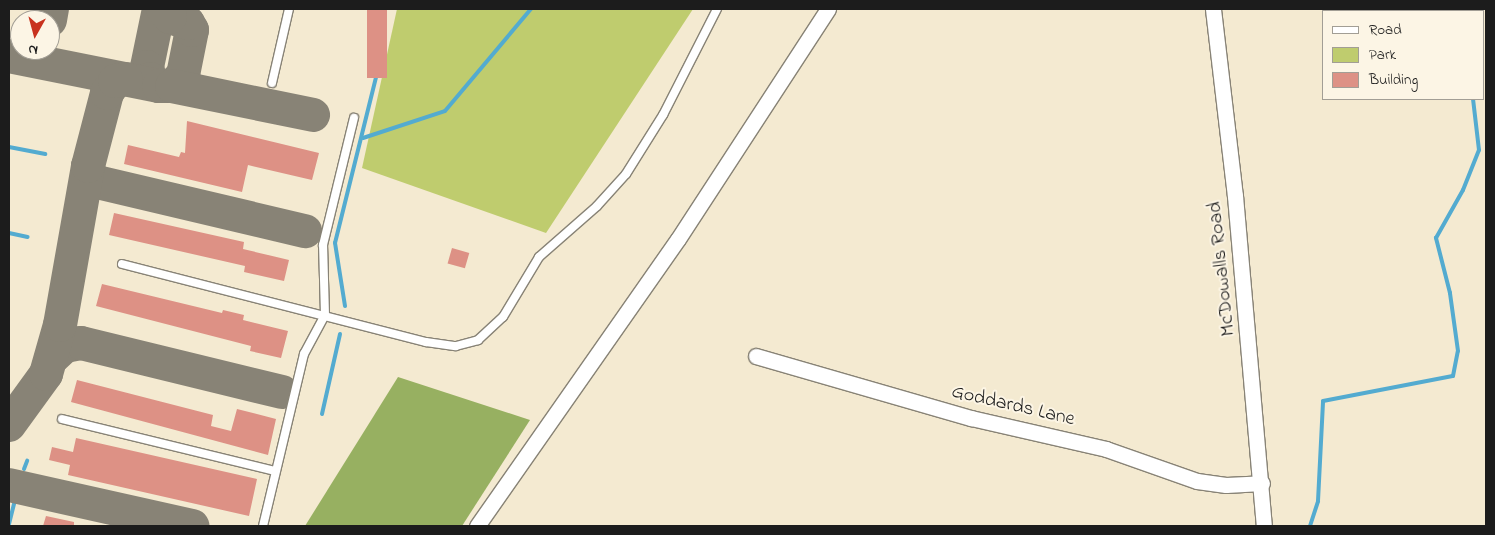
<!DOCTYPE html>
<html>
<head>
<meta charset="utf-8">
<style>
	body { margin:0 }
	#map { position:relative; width:1495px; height:535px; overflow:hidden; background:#f4ead1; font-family:"Indie Flower",sans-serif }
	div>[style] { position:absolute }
	.green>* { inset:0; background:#bfcc6e }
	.forest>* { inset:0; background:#97b061 }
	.stream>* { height:4px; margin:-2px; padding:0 2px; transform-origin:2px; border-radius:2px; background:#53abd0 }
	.taxiway>* { height:34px; margin:-17px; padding:0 17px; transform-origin:17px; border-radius:17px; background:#888376 }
	.building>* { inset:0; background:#dd9185; transform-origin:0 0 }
	.roads { filter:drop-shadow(1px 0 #888376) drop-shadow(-1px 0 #888376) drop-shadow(0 1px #888376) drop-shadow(0 -1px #888376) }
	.lane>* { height:8px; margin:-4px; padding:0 4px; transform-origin:4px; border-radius:4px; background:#fff }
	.street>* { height:15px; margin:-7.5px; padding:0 7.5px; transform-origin:7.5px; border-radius:7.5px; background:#fff }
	span { translate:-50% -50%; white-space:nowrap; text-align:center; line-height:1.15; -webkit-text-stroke:4px #fcf5e5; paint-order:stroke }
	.street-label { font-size:20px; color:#1c1c1c }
	.frame { position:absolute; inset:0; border:10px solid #1c1c1c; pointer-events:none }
	.legend { position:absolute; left:1322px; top:10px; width:162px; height:90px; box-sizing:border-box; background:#fcf5e5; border:1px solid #a29e95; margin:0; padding:6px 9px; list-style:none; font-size:15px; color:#1c1c1c }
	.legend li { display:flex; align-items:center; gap:10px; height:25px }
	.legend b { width:25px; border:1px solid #a29e95 }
	.north { position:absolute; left:10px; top:10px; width:50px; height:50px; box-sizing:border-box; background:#fcf5e5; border:1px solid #a29e95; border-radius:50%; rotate:187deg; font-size:14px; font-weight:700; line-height:20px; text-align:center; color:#1c1c1c }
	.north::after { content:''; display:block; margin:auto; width:18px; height:22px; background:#c8321e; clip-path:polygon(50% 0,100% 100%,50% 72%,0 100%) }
</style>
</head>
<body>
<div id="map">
	<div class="green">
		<div style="clip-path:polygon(397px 9px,693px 9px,546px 233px,362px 168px)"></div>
	</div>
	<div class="forest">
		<div style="clip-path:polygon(398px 377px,530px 420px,462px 526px,305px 526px)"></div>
	</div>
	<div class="stream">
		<div style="left:1406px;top:9px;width:3px;rotate:45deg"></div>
		<div style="left:363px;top:138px;width:86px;rotate:-18.2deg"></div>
		<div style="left:445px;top:111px;width:133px;rotate:-49.9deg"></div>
		<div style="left:9px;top:147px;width:37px;rotate:11deg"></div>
		<div style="left:9px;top:233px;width:19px;rotate:12deg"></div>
		<div style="left:345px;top:306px;width:64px;rotate:-99deg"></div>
		<div style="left:335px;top:243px;width:179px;rotate:-76.1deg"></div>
		<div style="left:322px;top:414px;width:82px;rotate:-77.3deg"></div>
		<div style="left:24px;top:469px;width:9px;rotate:-69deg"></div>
		<div style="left:9px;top:524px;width:25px;rotate:-76deg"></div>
		<div style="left:1310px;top:526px;width:26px;rotate:-72deg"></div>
		<div style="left:1318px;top:501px;width:100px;rotate:-87.1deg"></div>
		<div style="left:1323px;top:401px;width:132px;rotate:-10.9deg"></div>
		<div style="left:1453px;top:376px;width:25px;rotate:-79deg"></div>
		<div style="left:1458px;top:351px;width:59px;rotate:-97.9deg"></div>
		<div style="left:1450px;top:293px;width:57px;rotate:-104.3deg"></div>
		<div style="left:1436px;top:238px;width:55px;rotate:-60.6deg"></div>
		<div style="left:1463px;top:190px;width:43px;rotate:-68.2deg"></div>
		<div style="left:1479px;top:150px;width:51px;rotate:-96.7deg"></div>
	</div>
	<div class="taxiway">
		<div style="left:159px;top:9px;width:59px;rotate:101.7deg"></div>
		<div style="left:147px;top:67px;width:12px;rotate:76deg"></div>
		<div style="left:150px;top:79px;width:11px;rotate:38deg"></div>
		<div style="left:50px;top:20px;width:11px;rotate:-80deg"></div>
		<div style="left:9px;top:56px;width:153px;rotate:11.3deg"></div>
		<div style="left:159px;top:86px;width:13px"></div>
		<div style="left:172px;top:86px;width:16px;rotate:-45deg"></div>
		<div style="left:183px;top:75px;width:46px;rotate:-78.7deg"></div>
		<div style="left:192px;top:30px;width:8px;rotate:-120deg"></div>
		<div style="left:188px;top:23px;width:19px;rotate:-162deg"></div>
		<div style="left:170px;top:17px;width:11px;rotate:-131deg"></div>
		<div style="left:172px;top:86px;width:144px;rotate:11.6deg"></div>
		<div style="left:88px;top:166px;width:11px;rotate:80deg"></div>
		<div style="left:90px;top:177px;width:9px;rotate:36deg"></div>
		<div style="left:97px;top:182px;width:214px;rotate:13.3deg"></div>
		<div style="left:52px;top:358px;width:18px;rotate:-43deg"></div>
		<div style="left:65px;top:346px;width:16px;rotate:-11deg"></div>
		<div style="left:81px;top:343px;width:207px;rotate:13.7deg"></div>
		<div style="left:9px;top:425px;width:63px;rotate:-54deg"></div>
		<div style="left:46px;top:374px;width:51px;rotate:-74.1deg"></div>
		<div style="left:60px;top:325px;width:161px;rotate:-80deg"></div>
		<div style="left:88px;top:166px;width:75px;rotate:-75.4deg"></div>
		<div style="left:107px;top:93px;width:14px;rotate:-56deg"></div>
		<div style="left:115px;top:81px;width:11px;rotate:-10deg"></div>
		<div style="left:9px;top:485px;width:188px;rotate:12.6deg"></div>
	</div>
	<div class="building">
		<div style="left:367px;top:9px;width:20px;height:69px"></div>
		<div style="clip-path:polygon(187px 121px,319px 153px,312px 180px,248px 165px,242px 192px,124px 164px,128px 145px,179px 157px,181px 152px,185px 153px)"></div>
		<div style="clip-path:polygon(114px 213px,244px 242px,243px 249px,289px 260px,284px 281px,244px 272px,245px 266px,109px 235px)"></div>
		<div style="left:452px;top:248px;width:18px;height:16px;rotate:16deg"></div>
		<div style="clip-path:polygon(102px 284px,222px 313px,223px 310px,244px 315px,243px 320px,288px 331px,281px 358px,250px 351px,251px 346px,96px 306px)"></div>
		<div style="clip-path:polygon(77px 380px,213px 415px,211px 426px,231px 431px,237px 409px,276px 419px,268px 455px,71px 402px)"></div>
		<div style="clip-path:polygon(76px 438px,257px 479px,249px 516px,68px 475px,70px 465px,49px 460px,52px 447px,73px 452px)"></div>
		<div style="clip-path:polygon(46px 516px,74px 522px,74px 526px,43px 526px)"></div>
	</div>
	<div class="roads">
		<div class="lane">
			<div style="left:272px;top:83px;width:76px;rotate:-77.1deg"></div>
			<div style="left:122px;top:264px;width:314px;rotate:14.4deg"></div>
			<div style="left:426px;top:342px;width:30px;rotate:8deg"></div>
			<div style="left:456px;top:346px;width:23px;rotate:-15deg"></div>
			<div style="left:478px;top:340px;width:34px;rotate:-43deg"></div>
			<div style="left:503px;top:317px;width:70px;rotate:-59deg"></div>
			<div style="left:539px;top:257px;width:77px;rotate:-41.3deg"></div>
			<div style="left:597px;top:206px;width:43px;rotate:-47.8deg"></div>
			<div style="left:626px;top:174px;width:70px;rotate:-57.9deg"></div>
			<div style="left:663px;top:115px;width:119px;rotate:-63deg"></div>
			<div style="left:62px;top:419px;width:219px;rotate:13.7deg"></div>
			<div style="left:263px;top:526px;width:177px;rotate:-76.6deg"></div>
			<div style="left:304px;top:354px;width:44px;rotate:-61.7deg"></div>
			<div style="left:325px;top:315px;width:70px;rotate:-91.6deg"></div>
			<div style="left:323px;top:245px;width:131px;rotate:-76.3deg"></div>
		</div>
		<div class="street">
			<div style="left:1213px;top:9px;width:188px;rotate:83.3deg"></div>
			<div style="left:1235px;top:196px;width:331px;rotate:85deg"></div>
			<div style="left:756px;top:356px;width:224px;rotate:16.1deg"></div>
			<div style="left:971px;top:418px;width:139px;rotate:12.9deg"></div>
			<div style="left:1106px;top:449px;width:96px;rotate:19.4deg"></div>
			<div style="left:1197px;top:481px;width:29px;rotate:8deg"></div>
			<div style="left:1226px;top:485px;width:36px;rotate:-3deg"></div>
			<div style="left:477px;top:526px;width:350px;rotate:-55deg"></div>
			<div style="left:678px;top:239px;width:275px;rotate:-56.9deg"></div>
		</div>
	</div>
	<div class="street-label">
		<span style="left:1222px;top:269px;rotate:-96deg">McDowalls Road</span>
		<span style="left:1013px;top:406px;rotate:13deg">Goddards Lane</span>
	</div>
	<div class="frame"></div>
	<ul class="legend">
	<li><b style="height:6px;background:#fff"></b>Road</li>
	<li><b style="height:14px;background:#bfcc6e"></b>Park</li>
	<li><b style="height:14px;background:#dd9185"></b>Building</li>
	</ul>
	<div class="north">N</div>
</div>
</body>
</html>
